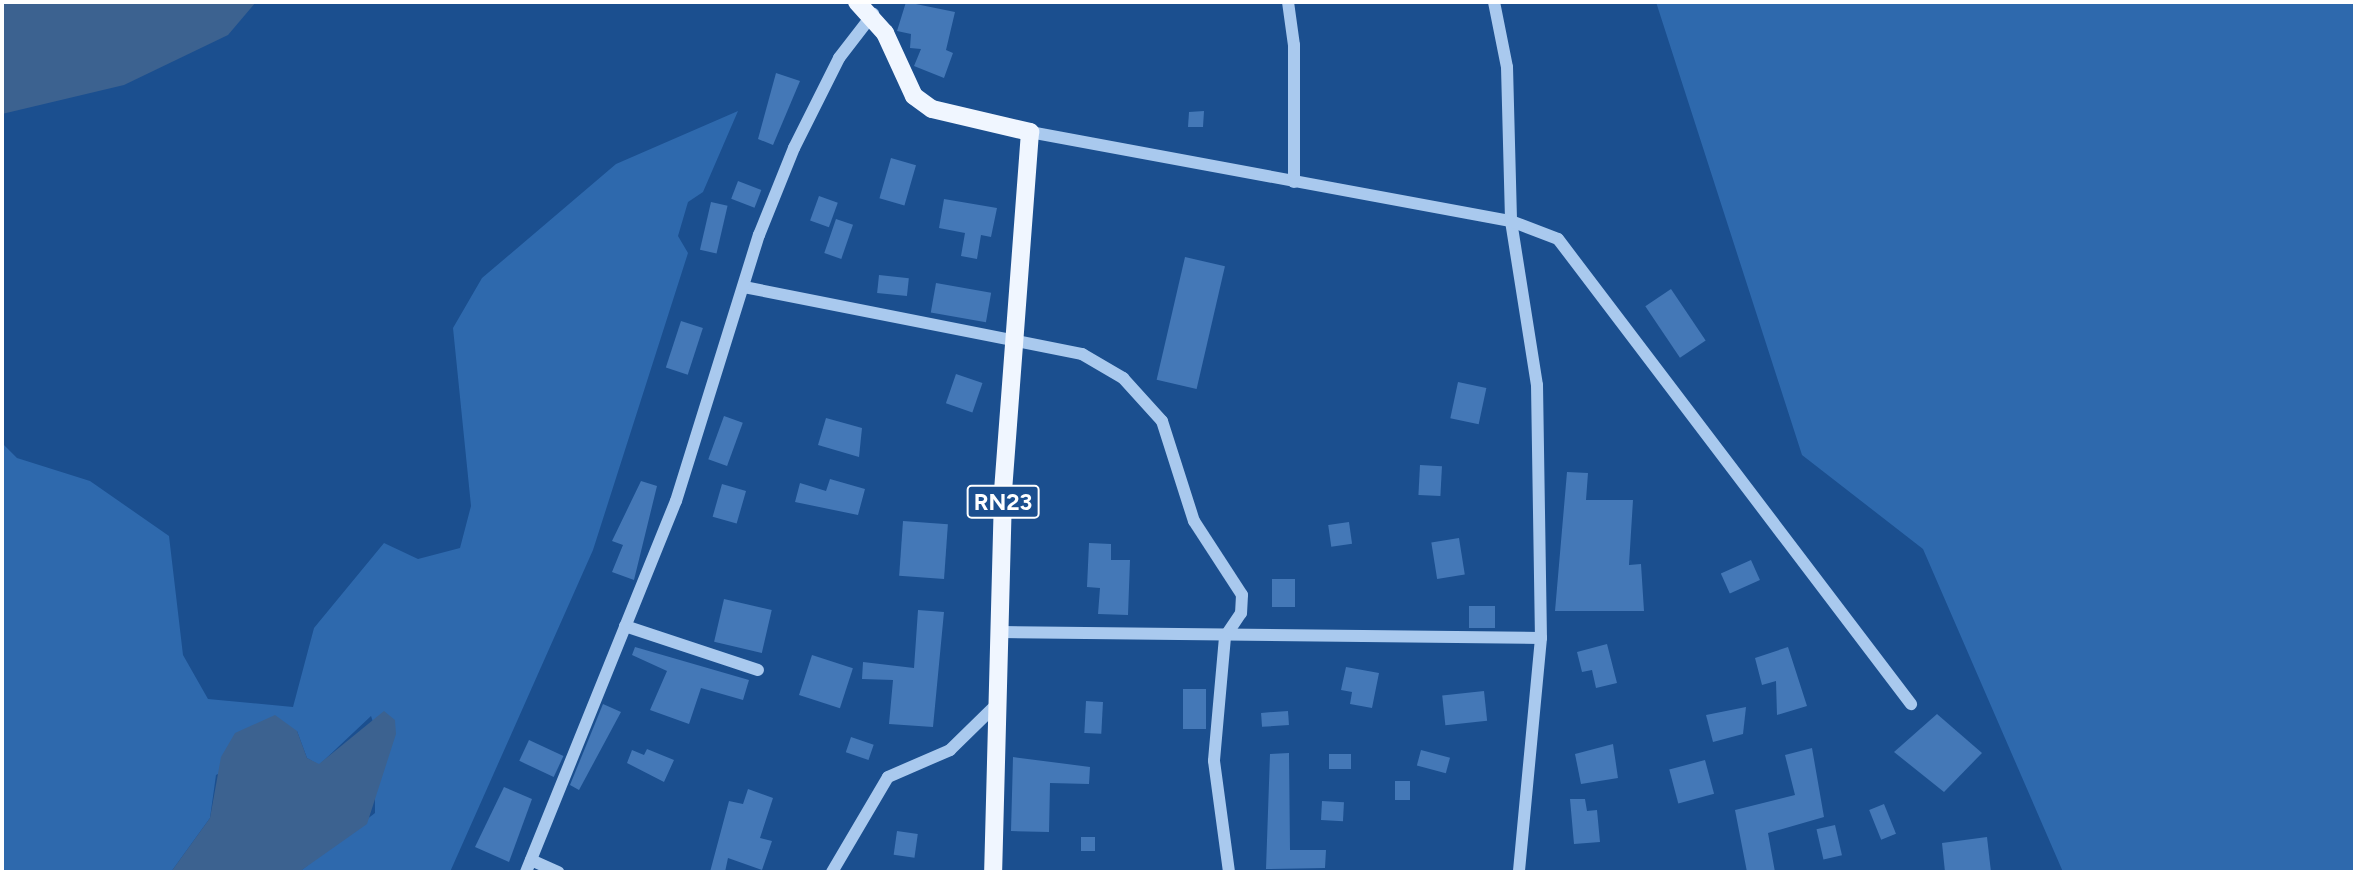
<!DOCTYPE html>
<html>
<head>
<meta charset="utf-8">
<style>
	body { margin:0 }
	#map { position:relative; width:2357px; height:874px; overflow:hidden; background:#1b4f8f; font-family:Figtree,sans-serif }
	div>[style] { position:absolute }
	.green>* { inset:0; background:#2e69ad }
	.water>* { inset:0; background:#3c6290 }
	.building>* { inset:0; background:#4478b7; transform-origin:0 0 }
	.minor>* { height:12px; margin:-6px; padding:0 6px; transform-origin:6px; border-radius:6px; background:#a9c9ee }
	.major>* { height:18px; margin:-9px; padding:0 9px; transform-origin:9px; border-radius:9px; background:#f0f6ff }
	span { translate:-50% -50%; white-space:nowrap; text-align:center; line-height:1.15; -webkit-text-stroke:6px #1b4f8f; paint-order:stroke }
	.shield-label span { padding:2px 5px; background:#1b4f8f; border:2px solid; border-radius:5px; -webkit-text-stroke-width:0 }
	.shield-label { font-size:23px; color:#fff; font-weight:700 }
	.frame { position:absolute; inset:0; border:4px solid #fff; pointer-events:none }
</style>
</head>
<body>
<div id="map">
	<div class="green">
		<div style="clip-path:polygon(1656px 2px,2355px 2px,2355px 872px,2063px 872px,1923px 549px,1802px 455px)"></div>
		<div style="clip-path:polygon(738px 111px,703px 192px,688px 202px,678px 236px,688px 253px,593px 550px,450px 872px,299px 872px,375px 813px,375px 786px,386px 760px,371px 716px,319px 765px,307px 758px,297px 731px,216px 775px,210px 818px,171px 872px,2px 872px,2px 443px,17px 458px,90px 481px,169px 536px,183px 655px,208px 699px,293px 707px,314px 628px,384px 543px,418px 559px,460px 548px,471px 506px,453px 328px,482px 278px,616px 164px)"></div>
	</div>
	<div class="water">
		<div style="clip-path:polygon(2px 2px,256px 2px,228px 35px,124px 85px,2px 114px)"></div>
		<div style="clip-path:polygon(384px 711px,395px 720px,396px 734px,367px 824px,299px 872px,171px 872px,210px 818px,221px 757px,235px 733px,275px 715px,297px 731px,307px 758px,319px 764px)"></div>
	</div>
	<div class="building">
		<div style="clip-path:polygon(906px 2px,955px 12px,946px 50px,953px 53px,944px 78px,914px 66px,921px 49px,910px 48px,911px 34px,897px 31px)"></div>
		<div style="clip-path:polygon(776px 73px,800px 81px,773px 145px,758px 139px)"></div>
		<div style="clip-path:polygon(1204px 111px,1203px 127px,1188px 127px,1189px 112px)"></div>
		<div style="left:891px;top:158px;width:26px;height:42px;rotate:16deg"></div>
		<div style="left:738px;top:181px;width:25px;height:19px;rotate:21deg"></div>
		<div style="left:819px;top:196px;width:20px;height:26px;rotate:20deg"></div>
		<div style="clip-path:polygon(944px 199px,997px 208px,991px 237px,981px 235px,977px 259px,961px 256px,965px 233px,939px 228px)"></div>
		<div style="left:711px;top:202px;width:17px;height:49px;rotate:13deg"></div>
		<div style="left:836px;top:219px;width:18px;height:36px;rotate:19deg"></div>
		<div style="left:1185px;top:257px;width:41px;height:126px;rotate:13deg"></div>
		<div style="left:879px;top:275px;width:30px;height:18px;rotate:6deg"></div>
		<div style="left:936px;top:283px;width:56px;height:30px;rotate:10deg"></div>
		<div style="left:1671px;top:289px;width:62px;height:31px;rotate:56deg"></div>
		<div style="left:681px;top:321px;width:23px;height:49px;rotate:18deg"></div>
		<div style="left:956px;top:374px;width:28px;height:31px;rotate:19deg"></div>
		<div style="left:1458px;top:382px;width:29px;height:37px;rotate:12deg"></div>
		<div style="left:724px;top:416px;width:20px;height:46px;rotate:20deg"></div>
		<div style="clip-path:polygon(826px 418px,862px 428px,859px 457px,818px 445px)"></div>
		<div style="left:1420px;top:465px;width:22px;height:30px;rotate:3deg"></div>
		<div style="clip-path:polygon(1567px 472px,1588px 473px,1586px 500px,1633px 500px,1629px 565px,1641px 564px,1644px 611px,1555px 611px)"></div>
		<div style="clip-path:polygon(830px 479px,865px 489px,858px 515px,795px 502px,800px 483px,826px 491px)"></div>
		<div style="clip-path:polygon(641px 481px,657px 486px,634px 580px,612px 572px,623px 545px,612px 541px)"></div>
		<div style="left:722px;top:484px;width:25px;height:34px;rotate:16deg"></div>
		<div style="left:903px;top:521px;width:45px;height:55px;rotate:4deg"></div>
		<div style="left:1349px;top:522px;width:22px;height:21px;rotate:82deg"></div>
		<div style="left:1459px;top:538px;width:37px;height:28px;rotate:81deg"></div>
		<div style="clip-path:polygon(1089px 543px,1111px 544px,1111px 560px,1130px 560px,1128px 615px,1098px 614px,1100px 588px,1087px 587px)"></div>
		<div style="left:1751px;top:560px;width:22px;height:33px;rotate:66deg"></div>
		<div style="left:1272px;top:579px;width:23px;height:28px"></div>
		<div style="left:724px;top:599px;width:49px;height:44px;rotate:13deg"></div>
		<div style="left:1469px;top:606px;width:26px;height:22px"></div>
		<div style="clip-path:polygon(918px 610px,944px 612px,933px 727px,889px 724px,893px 680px,862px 679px,863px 662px,914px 668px)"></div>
		<div style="clip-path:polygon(1607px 644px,1617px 683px,1596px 688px,1592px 670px,1582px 672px,1577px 652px)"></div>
		<div style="clip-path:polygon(635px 647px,749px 680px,743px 700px,701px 688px,689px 724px,650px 710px,667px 671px,632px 655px)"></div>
		<div style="clip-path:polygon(1788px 647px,1807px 706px,1777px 715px,1776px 681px,1762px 685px,1755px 658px)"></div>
		<div style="left:812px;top:655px;width:43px;height:42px;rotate:18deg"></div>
		<div style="clip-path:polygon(1346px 667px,1379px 673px,1372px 708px,1350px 704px,1352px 692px,1341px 690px)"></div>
		<div style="left:1183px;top:689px;width:23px;height:40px"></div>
		<div style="left:1484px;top:691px;width:30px;height:42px;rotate:84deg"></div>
		<div style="left:1086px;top:701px;width:17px;height:32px;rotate:3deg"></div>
		<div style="clip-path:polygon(603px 704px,621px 712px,579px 790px,570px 785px)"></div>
		<div style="clip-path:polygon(1746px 707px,1743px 734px,1713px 742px,1706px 715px)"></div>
		<div style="left:1288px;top:711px;width:14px;height:27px;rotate:86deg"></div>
		<div style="clip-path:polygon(1937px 714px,1982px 753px,1944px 792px,1894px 752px)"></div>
		<div style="left:851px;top:737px;width:24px;height:16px;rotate:19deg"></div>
		<div style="left:529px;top:740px;width:38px;height:23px;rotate:25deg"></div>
		<div style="clip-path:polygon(1613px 744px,1618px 778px,1581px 784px,1575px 754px)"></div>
		<div style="clip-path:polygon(1812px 748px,1824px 817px,1768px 833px,1775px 872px,1747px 872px,1735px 810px,1795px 795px,1785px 755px)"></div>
		<div style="clip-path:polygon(647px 749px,674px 760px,664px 782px,627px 763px,632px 750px,644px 755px)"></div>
		<div style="left:1421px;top:750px;width:30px;height:16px;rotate:15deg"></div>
		<div style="clip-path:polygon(1289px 753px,1290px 850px,1326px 850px,1325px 868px,1266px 869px,1270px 754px)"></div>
		<div style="left:1329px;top:754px;width:22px;height:15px"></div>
		<div style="clip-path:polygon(1013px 757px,1090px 767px,1089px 784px,1050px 783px,1049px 832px,1011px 831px)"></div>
		<div style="left:1705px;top:760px;width:35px;height:37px;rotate:75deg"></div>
		<div style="left:1395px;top:781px;width:15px;height:19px"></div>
		<div style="clip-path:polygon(504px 787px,532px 799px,509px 862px,475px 847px)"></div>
		<div style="clip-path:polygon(748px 789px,773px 798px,760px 838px,772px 841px,762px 870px,728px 858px,725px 872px,710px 872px,729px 801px,743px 804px)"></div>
		<div style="clip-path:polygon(1570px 799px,1585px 799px,1587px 811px,1597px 810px,1600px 842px,1574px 844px)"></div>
		<div style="left:1322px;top:801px;width:22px;height:19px;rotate:3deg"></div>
		<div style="left:1884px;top:804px;width:32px;height:16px;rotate:68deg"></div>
		<div style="left:1835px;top:825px;width:31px;height:19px;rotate:77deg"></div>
		<div style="left:897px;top:831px;width:21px;height:24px;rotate:8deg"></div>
		<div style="left:1081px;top:837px;width:14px;height:14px"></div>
		<div style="clip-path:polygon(1987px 837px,1991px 872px,1945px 872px,1942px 843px)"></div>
	</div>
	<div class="minor">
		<div style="left:1288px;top:2px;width:43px;rotate:82.1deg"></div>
		<div style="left:1294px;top:45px;width:137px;rotate:90deg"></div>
		<div style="left:1494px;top:2px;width:66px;rotate:78.7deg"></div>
		<div style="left:1507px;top:67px;width:154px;rotate:88.5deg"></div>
		<div style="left:1511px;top:221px;width:166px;rotate:81deg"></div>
		<div style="left:1537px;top:385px;width:253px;rotate:89.1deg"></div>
		<div style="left:1541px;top:638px;width:235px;rotate:95.4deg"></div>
		<div style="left:1030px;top:132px;width:489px;rotate:10.5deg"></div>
		<div style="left:1511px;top:221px;width:50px;rotate:21deg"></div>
		<div style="left:1558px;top:239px;width:584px;rotate:52.8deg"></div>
		<div style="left:744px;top:287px;width:345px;rotate:11.2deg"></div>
		<div style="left:1082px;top:354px;width:48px;rotate:30.3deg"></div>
		<div style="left:1123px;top:378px;width:58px;rotate:47.8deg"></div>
		<div style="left:1162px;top:421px;width:105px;rotate:72.3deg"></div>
		<div style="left:1194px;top:521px;width:88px;rotate:57deg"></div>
		<div style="left:1242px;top:595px;width:18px;rotate:93deg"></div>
		<div style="left:1241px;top:613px;width:29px;rotate:124deg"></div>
		<div style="left:1225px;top:637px;width:124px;rotate:95.1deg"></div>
		<div style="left:1214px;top:761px;width:112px;rotate:82.3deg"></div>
		<div style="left:625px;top:626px;width:140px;rotate:18.3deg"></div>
		<div style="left:1001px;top:632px;width:540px;rotate:0.64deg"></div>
		<div style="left:531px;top:860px;width:30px;rotate:24deg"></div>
		<div style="left:526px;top:872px;width:400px;rotate:-68deg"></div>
		<div style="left:676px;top:501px;width:279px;rotate:-72.7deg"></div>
		<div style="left:759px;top:235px;width:94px;rotate:-68.1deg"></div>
		<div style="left:794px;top:148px;width:101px;rotate:-63.4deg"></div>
		<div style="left:839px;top:58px;width:56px;rotate:-52.3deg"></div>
		<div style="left:832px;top:872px;width:110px;rotate:-59.5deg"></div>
		<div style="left:888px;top:777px;width:68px;rotate:-23.5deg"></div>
		<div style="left:950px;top:750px;width:64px;rotate:-44.4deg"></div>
	</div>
	<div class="major">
		<div style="left:857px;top:2px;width:42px;rotate:47.9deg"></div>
		<div style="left:885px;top:33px;width:69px;rotate:65.3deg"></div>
		<div style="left:914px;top:96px;width:22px;rotate:36deg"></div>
		<div style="left:932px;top:109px;width:101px;rotate:13.2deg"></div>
		<div style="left:1030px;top:132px;width:364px;rotate:94.3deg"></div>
		<div style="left:1003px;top:495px;width:377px;rotate:91.5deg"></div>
	</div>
	<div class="shield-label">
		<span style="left:1003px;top:502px">RN23</span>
	</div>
	<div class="frame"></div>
</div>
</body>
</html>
